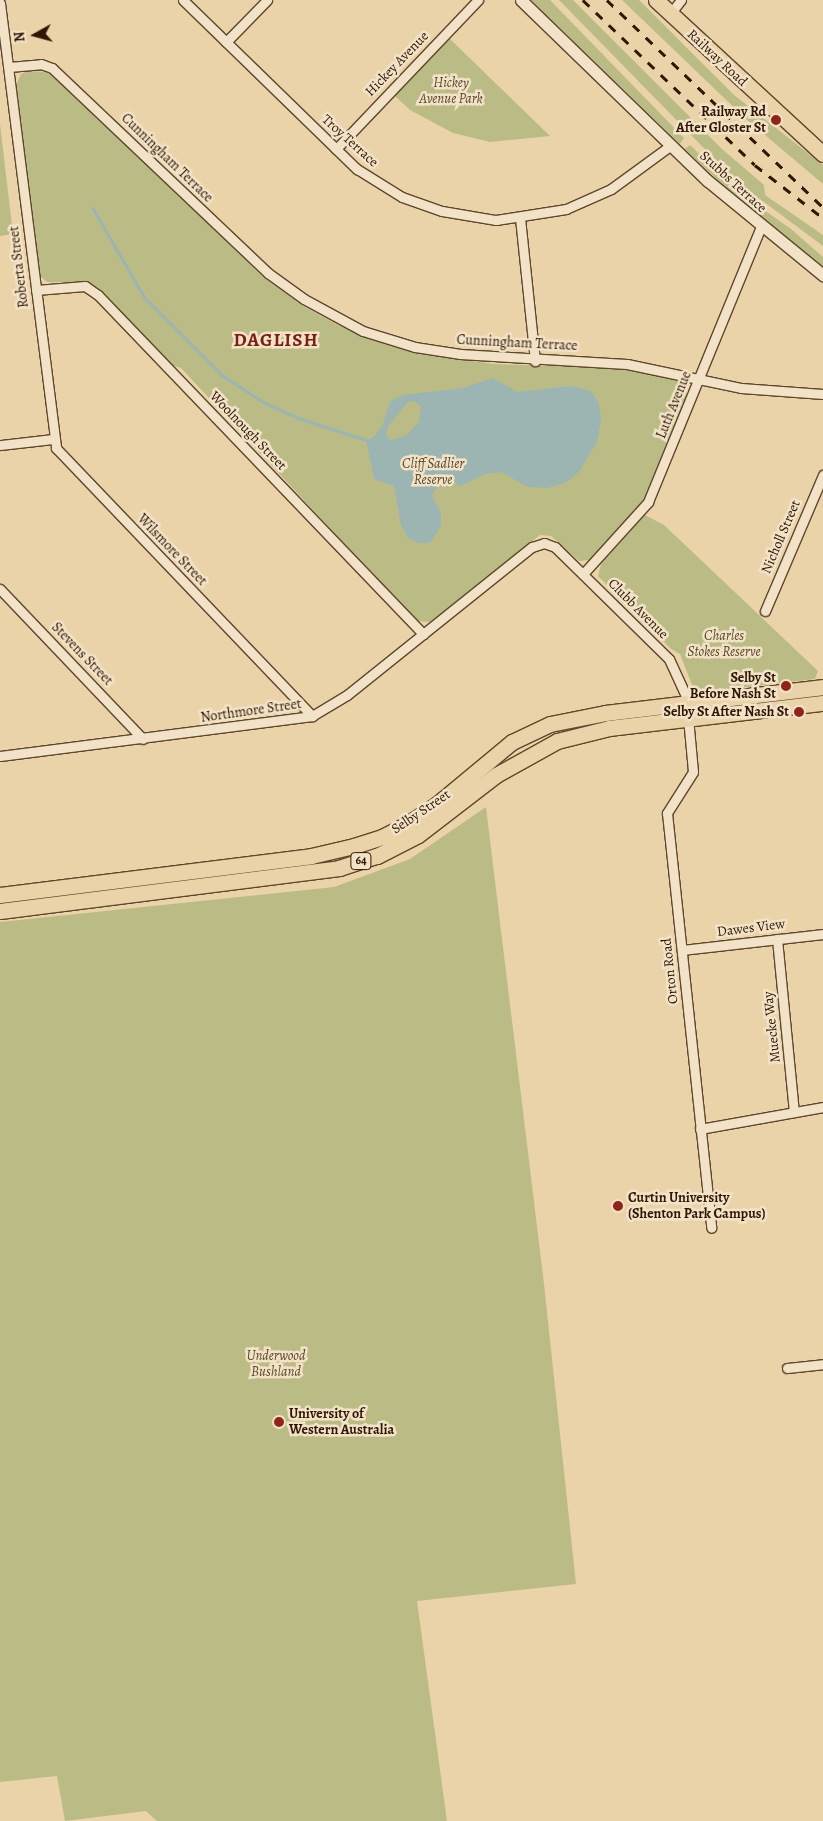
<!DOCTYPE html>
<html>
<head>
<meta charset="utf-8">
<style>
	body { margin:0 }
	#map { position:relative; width:823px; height:1821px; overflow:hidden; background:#ebd3a9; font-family:Alegreya,serif }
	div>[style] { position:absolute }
	.green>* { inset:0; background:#bbbb85 }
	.water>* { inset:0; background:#9cb5b3 }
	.stream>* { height:2.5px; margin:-1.25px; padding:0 1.25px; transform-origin:1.25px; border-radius:1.25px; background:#9cb5b3 }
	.roads { filter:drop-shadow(1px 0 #5e462c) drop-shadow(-1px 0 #5e462c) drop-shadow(0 1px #5e462c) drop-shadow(0 -1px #5e462c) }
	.minor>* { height:9px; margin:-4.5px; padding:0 4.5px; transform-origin:4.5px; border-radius:4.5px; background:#f2e2c7 }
	.tertiary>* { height:11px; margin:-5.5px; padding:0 5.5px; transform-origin:5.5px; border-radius:5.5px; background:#f2e2c7 }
	.primary>* { height:15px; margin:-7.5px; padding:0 7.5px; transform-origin:7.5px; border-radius:7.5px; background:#ebd3a9 }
	.rail>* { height:2.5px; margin-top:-1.25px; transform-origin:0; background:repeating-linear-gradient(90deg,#2f1703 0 9px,transparent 0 18px) }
	.dots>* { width:14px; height:14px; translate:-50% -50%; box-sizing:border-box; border:2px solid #f2e2c7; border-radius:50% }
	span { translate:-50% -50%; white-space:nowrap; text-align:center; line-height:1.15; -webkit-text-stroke:5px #f2e2c7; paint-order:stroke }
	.shield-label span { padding:1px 4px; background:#f2e2c7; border:1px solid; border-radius:4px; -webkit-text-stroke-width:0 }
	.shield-label { font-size:12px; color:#2f1703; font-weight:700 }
	.street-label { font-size:14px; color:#2f1703 }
	.park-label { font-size:14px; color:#59482a; font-style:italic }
	.poi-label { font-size:14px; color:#2f1703; font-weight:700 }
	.right { translate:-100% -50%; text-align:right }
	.left { translate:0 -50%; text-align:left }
	.district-label { font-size:19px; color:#7a1f14; font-weight:700; letter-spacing:1px }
	.north { position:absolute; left:10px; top:10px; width:50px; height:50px; -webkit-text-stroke:4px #f2e2c7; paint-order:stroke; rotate:263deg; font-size:14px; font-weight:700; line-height:20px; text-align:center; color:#2f1703 }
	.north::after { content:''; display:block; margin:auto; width:18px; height:22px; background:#2f1703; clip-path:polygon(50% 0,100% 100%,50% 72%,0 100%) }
</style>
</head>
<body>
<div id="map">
	<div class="green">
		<div style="clip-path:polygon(531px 0,550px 0,684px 138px,680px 144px)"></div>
		<div style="clip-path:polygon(559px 0,573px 0,722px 149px,764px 185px,765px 195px,823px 235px,823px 246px,737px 182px)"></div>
		<div style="clip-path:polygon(622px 0,639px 0,734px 95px,823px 165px,823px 184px,746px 119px)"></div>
		<div style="clip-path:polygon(449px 38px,550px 136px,490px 142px,453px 133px,410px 110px,393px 94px)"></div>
		<div style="clip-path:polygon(28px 71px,45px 72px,58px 78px,263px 277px,303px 306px,336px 324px,417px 353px,494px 364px,627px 368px,682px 381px,688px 395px,659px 472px,645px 498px,590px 560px,579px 561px,551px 536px,540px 535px,431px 622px,416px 621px,181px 368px,171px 365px,98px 289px,87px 282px,47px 282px,40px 276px,16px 85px,21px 74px)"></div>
		<div style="clip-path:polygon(0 124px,13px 234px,0 236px)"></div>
		<div style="clip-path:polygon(690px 145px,736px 190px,791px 229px,823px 257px,823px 266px,777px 232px,725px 187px,685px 149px)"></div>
		<div style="clip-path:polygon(645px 515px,664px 525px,818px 671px,815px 679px,704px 692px,692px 685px,680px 654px,671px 649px,598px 576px,601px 564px)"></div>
		<div style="clip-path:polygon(486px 807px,544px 1284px,576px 1584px,417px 1601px,447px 1821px,157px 1821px,146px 1811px,65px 1821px,57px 1776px,0 1782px,0 922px,334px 887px,410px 859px)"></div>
	</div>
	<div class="water">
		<div style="clip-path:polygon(evenodd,492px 378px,518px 392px,571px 386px,591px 391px,599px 404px,601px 420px,597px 442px,579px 472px,565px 483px,548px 488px,528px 487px,501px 472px,485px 474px,460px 486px,452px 481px,442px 479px,432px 495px,441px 513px,441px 526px,430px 543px,418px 543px,408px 538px,401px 525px,394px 486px,374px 479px,366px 440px,374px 437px,383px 424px,390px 401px,403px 395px,463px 388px,492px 378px,414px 401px,421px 406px,419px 422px,405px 436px,390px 440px,386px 435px,388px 426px,407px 403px,414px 401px)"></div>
	</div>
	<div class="stream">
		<div style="left:93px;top:208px;width:104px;rotate:60deg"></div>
		<div style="left:145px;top:298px;width:109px;rotate:45deg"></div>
		<div style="left:222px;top:375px;width:51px;rotate:33.1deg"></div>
		<div style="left:265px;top:403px;width:39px;rotate:24deg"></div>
		<div style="left:301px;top:419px;width:68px;rotate:17.9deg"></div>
	</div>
	<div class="roads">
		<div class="minor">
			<div style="left:183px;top:0;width:243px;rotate:44.2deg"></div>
			<div style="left:357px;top:169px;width:53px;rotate:31.9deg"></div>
			<div style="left:402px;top:197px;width:42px;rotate:19.3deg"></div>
			<div style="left:442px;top:211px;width:55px;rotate:9.5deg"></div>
			<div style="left:496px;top:220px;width:71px;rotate:-8.9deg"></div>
			<div style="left:566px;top:209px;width:49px;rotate:-24deg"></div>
			<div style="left:611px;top:189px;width:73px;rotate:-36.1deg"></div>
			<div style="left:0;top:3px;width:449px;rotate:82.8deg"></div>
			<div style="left:56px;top:448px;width:371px;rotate:46.3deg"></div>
			<div style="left:670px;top:14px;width:18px;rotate:-52deg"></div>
			<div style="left:226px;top:42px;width:59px;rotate:-45.7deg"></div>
			<div style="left:9px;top:67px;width:32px;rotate:-5deg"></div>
			<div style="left:41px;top:64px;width:12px;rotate:20deg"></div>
			<div style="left:52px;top:68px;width:298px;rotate:43.5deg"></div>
			<div style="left:268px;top:273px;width:44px;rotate:35.8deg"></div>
			<div style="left:304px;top:299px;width:67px;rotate:28.5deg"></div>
			<div style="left:363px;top:331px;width:54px;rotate:17.1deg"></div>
			<div style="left:415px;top:347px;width:46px;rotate:8.8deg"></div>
			<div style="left:460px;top:354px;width:167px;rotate:3.4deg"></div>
			<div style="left:627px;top:364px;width:116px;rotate:11.9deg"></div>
			<div style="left:741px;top:388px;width:82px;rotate:4.2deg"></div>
			<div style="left:336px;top:149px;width:206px;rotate:-46.4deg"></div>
			<div style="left:520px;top:218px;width:144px;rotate:84deg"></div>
			<div style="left:36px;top:290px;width:49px;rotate:-4.7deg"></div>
			<div style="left:85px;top:286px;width:16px;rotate:35deg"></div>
			<div style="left:98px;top:295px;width:470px;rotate:46.2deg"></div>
			<div style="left:0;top:445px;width:53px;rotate:-6.5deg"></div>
			<div style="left:583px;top:574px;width:97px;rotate:-47.9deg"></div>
			<div style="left:648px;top:502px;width:297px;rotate:-67.7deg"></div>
			<div style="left:0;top:589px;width:207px;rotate:46.4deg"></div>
			<div style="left:765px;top:611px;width:148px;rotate:-66.9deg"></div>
			<div style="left:0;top:756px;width:315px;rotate:-7.3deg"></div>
			<div style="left:312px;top:716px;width:41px;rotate:-31deg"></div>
			<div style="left:347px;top:695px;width:237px;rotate:-38.7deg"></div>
			<div style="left:532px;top:547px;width:13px;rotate:-18deg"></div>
			<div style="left:544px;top:543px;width:12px;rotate:20deg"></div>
			<div style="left:555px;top:547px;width:160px;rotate:44.5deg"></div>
			<div style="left:669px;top:659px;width:41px;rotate:65.3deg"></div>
			<div style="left:686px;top:696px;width:76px;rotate:84.7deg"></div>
			<div style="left:693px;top:772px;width:49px;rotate:122.4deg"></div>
			<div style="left:667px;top:813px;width:417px;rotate:83.9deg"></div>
			<div style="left:777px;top:939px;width:174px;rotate:84.4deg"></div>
			<div style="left:682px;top:950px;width:142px;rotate:-6.5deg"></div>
			<div style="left:700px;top:1129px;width:125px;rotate:-10.1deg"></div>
			<div style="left:787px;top:1368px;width:36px;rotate:-6deg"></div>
		</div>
		<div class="tertiary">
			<div style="left:521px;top:0;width:260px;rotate:44.1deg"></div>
			<div style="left:708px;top:181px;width:149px;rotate:39.3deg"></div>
		</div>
		<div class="primary">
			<div style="left:656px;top:0;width:227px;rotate:42.7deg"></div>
			<div style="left:0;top:895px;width:313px;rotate:-7.1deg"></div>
			<div style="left:311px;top:856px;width:44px;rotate:-13.1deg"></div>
			<div style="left:354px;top:846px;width:29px;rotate:-18deg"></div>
			<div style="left:382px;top:837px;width:30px;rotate:-27deg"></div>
			<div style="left:409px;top:823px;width:32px;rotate:-34deg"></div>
			<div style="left:436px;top:805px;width:99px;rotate:-39.7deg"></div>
			<div style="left:512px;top:742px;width:42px;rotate:-25.3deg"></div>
			<div style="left:550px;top:724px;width:56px;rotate:-11.3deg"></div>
			<div style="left:605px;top:713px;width:220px;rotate:-6.8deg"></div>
			<div style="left:0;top:911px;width:342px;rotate:-7.2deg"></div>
			<div style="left:339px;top:868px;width:40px;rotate:-18deg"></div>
			<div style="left:377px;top:856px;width:46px;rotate:-27.1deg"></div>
			<div style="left:418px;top:835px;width:98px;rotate:-37.6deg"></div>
			<div style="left:496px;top:775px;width:70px;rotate:-29.1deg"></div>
			<div style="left:557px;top:741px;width:54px;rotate:-14deg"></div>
			<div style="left:609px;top:728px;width:215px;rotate:-6.7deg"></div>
		</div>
	</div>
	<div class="rail">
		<div style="left:583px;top:0;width:238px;rotate:43.8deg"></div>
		<div style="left:755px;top:165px;width:86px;rotate:37.9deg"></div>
		<div style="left:607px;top:0;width:299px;rotate:43.8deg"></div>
	</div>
	<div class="dots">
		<div style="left:776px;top:120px;background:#8f2418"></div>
		<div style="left:786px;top:686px;background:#8f2418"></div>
		<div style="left:799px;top:712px;background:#8f2418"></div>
		<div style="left:618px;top:1206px;background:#8f2418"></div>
		<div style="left:279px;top:1422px;background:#8f2418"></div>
	</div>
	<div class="shield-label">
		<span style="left:361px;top:861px">64</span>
	</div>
	<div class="street-label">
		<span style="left:717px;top:58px;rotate:43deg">Railway Road</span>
		<span style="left:397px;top:64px;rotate:-46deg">Hickey Avenue</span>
		<span style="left:350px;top:141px;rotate:42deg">Troy Terrace</span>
		<span style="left:167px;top:158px;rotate:44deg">Cunningham Terrace</span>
		<span style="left:733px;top:182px;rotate:42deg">Stubbs Terrace</span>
		<span style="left:19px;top:267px;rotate:-97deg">Roberta Street</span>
		<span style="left:517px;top:343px;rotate:3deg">Cunningham Terrace</span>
		<span style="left:674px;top:405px;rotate:-68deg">Luth Avenue</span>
		<span style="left:248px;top:431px;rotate:46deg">Woolnough Street</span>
		<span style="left:781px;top:537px;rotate:-67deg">Nicholl Street</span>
		<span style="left:172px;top:550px;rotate:46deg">Wilsmore Street</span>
		<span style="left:638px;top:609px;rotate:45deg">Clubb Avenue</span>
		<span style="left:82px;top:654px;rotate:46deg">Stevens Street</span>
		<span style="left:251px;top:711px;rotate:-8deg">Northmore Street</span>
		<span style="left:421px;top:812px;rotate:-34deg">Selby Street</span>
		<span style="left:751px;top:928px;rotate:-7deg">Dawes View</span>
		<span style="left:670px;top:971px;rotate:-96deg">Orton Road</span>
		<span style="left:772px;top:1027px;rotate:-96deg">Muecke Way</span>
	</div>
	<div class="park-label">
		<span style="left:451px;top:91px">Hickey<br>Avenue Park</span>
		<span style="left:433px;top:472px">Cliff Sadlier<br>Reserve</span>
		<span style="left:724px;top:644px">Charles<br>Stokes Reserve</span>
		<span style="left:276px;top:1364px">Underwood<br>Bushland</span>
	</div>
	<div class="poi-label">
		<span class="right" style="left:766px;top:120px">Railway Rd<br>After Gloster St</span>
		<span class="right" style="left:776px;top:686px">Selby St<br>Before Nash St</span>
		<span class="right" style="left:789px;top:712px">Selby St After Nash St</span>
		<span class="left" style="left:628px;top:1206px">Curtin University<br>(Shenton Park Campus)</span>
		<span class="left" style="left:289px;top:1422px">University of<br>Western Australia</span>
	</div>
	<div class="district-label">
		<span style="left:276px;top:341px">DAGLISH</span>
	</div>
	<div class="north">N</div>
</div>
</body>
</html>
